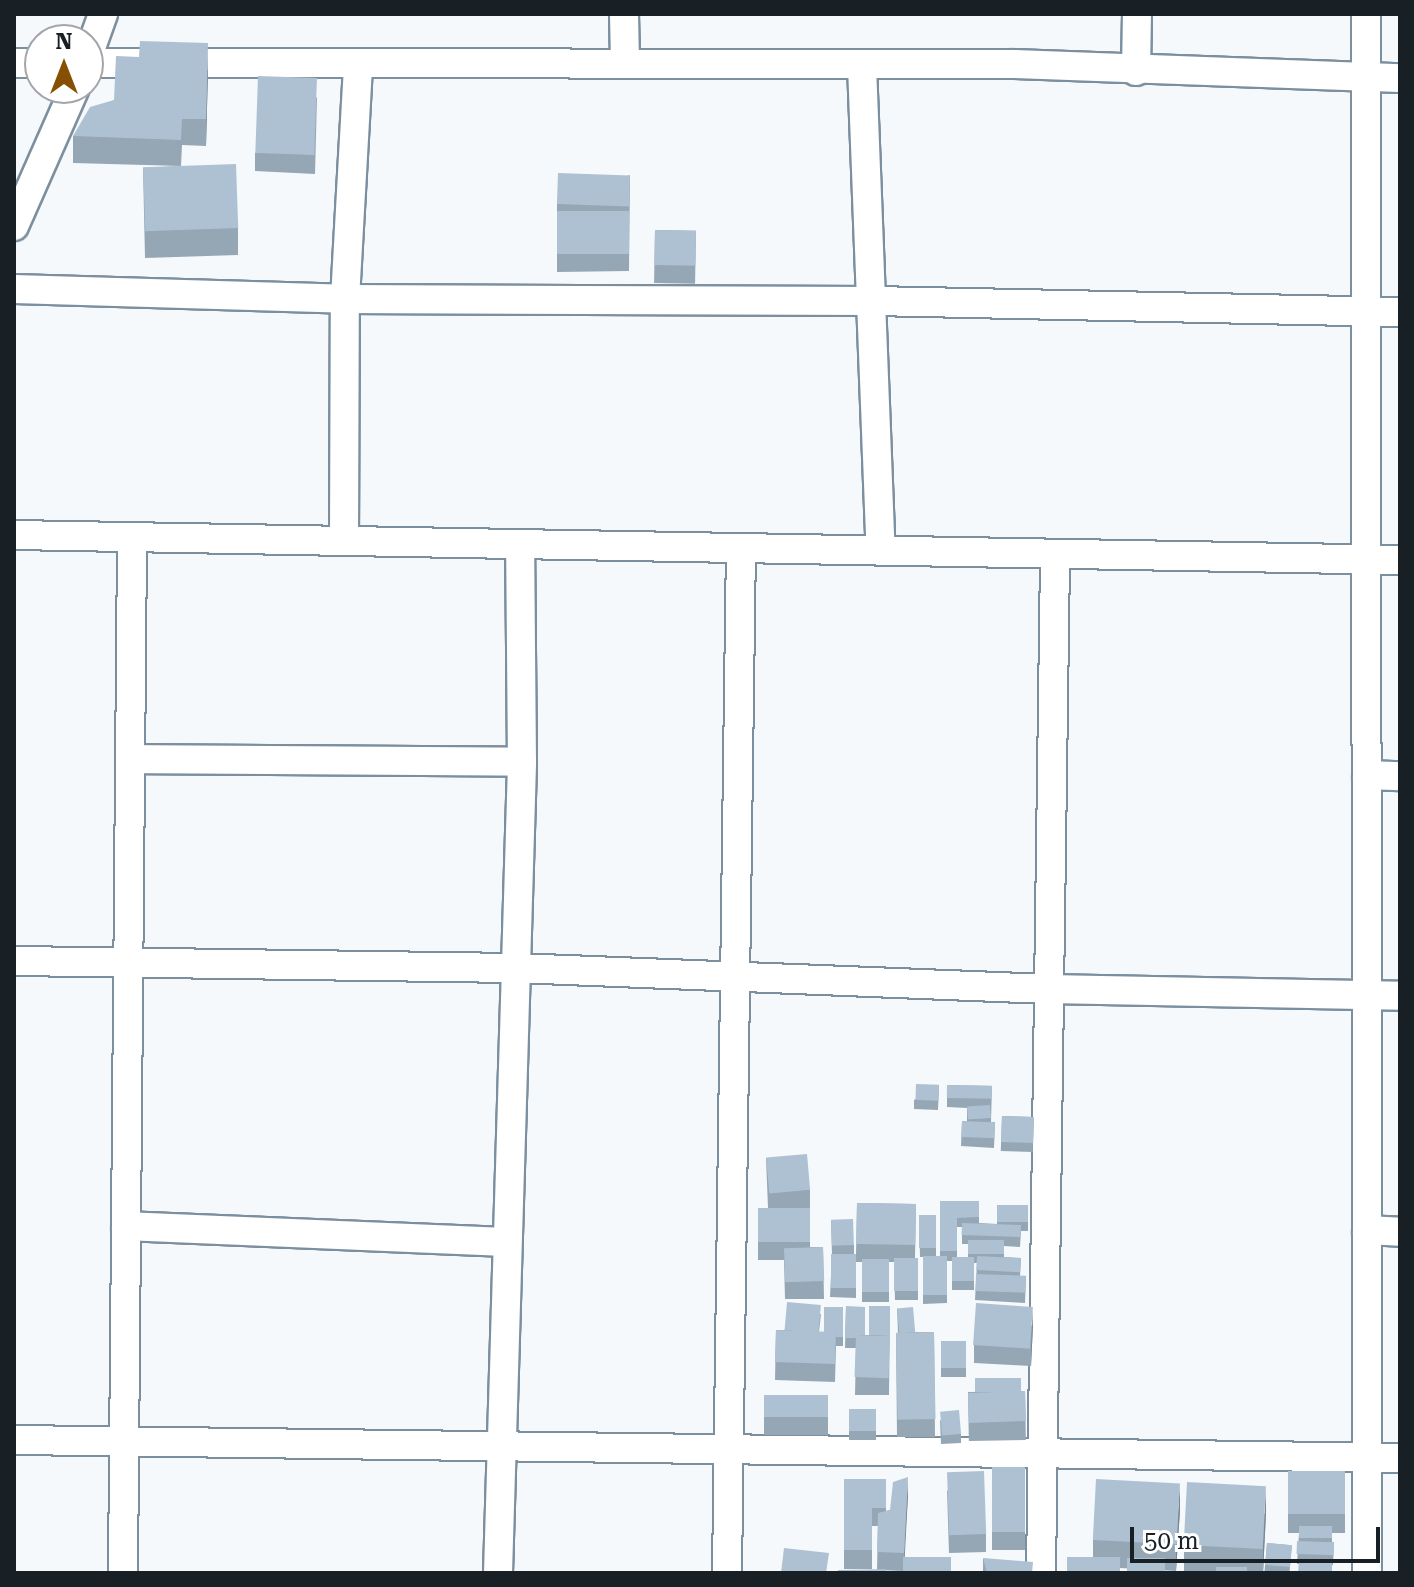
<!DOCTYPE html>
<html>
<head>
<meta charset="utf-8">
<style>
	body { margin:0 }
	#map { position:relative; width:1414px; height:1587px; overflow:hidden; background:#f5f9fc; font-family:"Roboto Serif",serif }
	div>[style] { position:absolute }
	.roads { filter:drop-shadow(2px 0 #7c8f9f) drop-shadow(-2px 0 #7c8f9f) drop-shadow(0 2px #7c8f9f) drop-shadow(0 -2px #7c8f9f) }
	.street>* { height:28px; margin:-14px; padding:0 14px; transform-origin:14px; border-radius:14px; background:#fff }
	.wall>* { inset:0; background:#95a6b5; transform-origin:0 0 }
	.shaded-wall>* { inset:0; background:#798793 }
	.building>* { inset:0; background:#adc1d2; transform-origin:0 0 }
	span { translate:-50% -50%; white-space:nowrap; text-align:center; line-height:1.15; -webkit-text-stroke:6px #fff; paint-order:stroke }
	.frame { position:absolute; inset:0; border:16px solid #181f25; pointer-events:none }
	.north { position:absolute; left:24px; top:24px; width:80px; height:80px; box-sizing:border-box; background:#fff; border:2px solid #a3a5a8; border-radius:50%; rotate:0deg; font-size:22px; font-weight:700; line-height:32px; text-align:center; color:#181f25 }
	.north::after { content:''; display:block; margin:auto; width:28px; height:36px; background:#874f01; clip-path:polygon(50% 0,100% 100%,50% 72%,0 100%) }
	.scale { position:absolute; left:1130px; top:1527px; width:250px; height:36px; box-sizing:border-box; border:4px solid #181f25; border-top:0; padding-left:10px; font-size:24px; line-height:28px; white-space:nowrap; color:#181f25; -webkit-text-stroke:6px #fff; paint-order:stroke }
</style>
</head>
<body>
<div id="map">
	<div class="roads">
		<div class="street">
			<div style="left:624px;top:14px;width:47px;rotate:88.8deg"></div>
			<div style="left:1366px;top:14px;width:1559px;rotate:89.96deg"></div>
			<div style="left:88px;top:56px;width:45px;rotate:-70.3deg"></div>
			<div style="left:14px;top:63px;width:26px"></div>
			<div style="left:88px;top:63px;width:927px;rotate:0.06deg"></div>
			<div style="left:1015px;top:64px;width:385px;rotate:2.1deg"></div>
			<div style="left:862px;top:66px;width:484px;rotate:87.8deg"></div>
			<div style="left:1136px;top:71px;width:57px;rotate:-89deg"></div>
			<div style="left:14px;top:226px;width:151px;rotate:-66.2deg"></div>
			<div style="left:14px;top:289px;width:331px;rotate:1.7deg"></div>
			<div style="left:345px;top:299px;width:528px;rotate:0.22deg"></div>
			<div style="left:873px;top:301px;width:527px;rotate:1.2deg"></div>
			<div style="left:14px;top:535px;width:1386px;rotate:1.03deg"></div>
			<div style="left:344px;top:540px;width:241px;rotate:-89.8deg"></div>
			<div style="left:345px;top:299px;width:234px;rotate:-86.8deg"></div>
			<div style="left:130px;top:759px;width:392px;rotate:0.4deg"></div>
			<div style="left:1367px;top:775px;width:33px;rotate:2deg"></div>
			<div style="left:14px;top:961px;width:502px;rotate:0.8deg"></div>
			<div style="left:516px;top:968px;width:533px;rotate:2.26deg"></div>
			<div style="left:1049px;top:989px;width:351px;rotate:1.1deg"></div>
			<div style="left:126px;top:1226px;width:378px;rotate:2.4deg"></div>
			<div style="left:1367px;top:1230px;width:33px;rotate:3deg"></div>
			<div style="left:14px;top:1440px;width:1386px;rotate:0.74deg"></div>
			<div style="left:123px;top:1573px;width:1036px;rotate:-89.5deg"></div>
			<div style="left:498px;top:1573px;width:811px;rotate:-88.3deg"></div>
			<div style="left:522px;top:762px;width:218px;rotate:-90.5deg"></div>
			<div style="left:727px;top:1573px;width:1025px;rotate:-89.22deg"></div>
			<div style="left:1041px;top:1573px;width:1019px;rotate:-89.21deg"></div>
		</div>
	</div>
	<div class="wall">
		<div style="clip-path:polygon(208px 70px,206px 146px,182px 145px,181px 166px,238px 228px,238px 255px,145px 258px,143px 168px,181px 166px,73px 163px,73px 136px,114px 100px)"></div>
		<div style="clip-path:polygon(317px 97px,315px 174px,255px 171px,255px 153px)"></div>
		<div style="clip-path:polygon(630px 175px,629px 271px,557px 272px,557px 204px)"></div>
		<div style="left:655px;top:230px;width:41px;height:53px;rotate:1deg"></div>
		<div style="clip-path:polygon(939px 1085px,938px 1110px,914px 1109px,914px 1100px)"></div>
		<div style="clip-path:polygon(947px 1085px,992px 1086px,991px 1122px,995px 1122px,994px 1148px,961px 1146px,962px 1121px,967px 1121px,967px 1108px,947px 1107px)"></div>
		<div style="left:1002px;top:1116px;width:32px;height:35px;rotate:2deg"></div>
		<div style="clip-path:polygon(766px 1158px,810px 1190px,810px 1247px,823px 1247px,824px 1299px,785px 1299px,784px 1260px,758px 1260px,758px 1208px,768px 1208px)"></div>
		<div style="clip-path:polygon(evenodd,940px 1201px,979px 1201px,979px 1223px,997px 1224px,997px 1205px,1028px 1205px,1028px 1231px,1021px 1231px,1020px 1247px,1004px 1246px,1004px 1257px,1021px 1258px,1020px 1276px,1026px 1276px,1025px 1303px,975px 1300px,977px 1263px,974px 1263px,974px 1290px,952px 1290px,952px 1261px,947px 1261px,947px 1303px,923px 1304px,923px 1257px,920px 1257px,919px 1215px,936px 1215px,936px 1256px,940px 1256px,940px 1201px,957px 1227px,962px 1227px,962px 1244px,968px 1244px,968px 1257px,957px 1257px,957px 1227px)"></div>
		<div style="clip-path:polygon(857px 1203px,916px 1204px,915px 1258px,918px 1258px,918px 1300px,895px 1300px,894px 1262px,889px 1262px,889px 1302px,862px 1302px,862px 1262px,856px 1262px,856px 1298px,830px 1297px,832px 1254px,831px 1220px,854px 1245px,854px 1254px,856px 1254px)"></div>
		<div style="clip-path:polygon(846px 1306px,865px 1335px,869px 1335px,890px 1306px,889px 1395px,855px 1395px,856px 1348px,845px 1348px)"></div>
		<div style="clip-path:polygon(843px 1307px,843px 1346px,836px 1346px,835px 1382px,775px 1380px,776px 1330px,784px 1330px,821px 1314px,819px 1332px,824px 1332px)"></div>
		<div style="clip-path:polygon(897px 1308px,915px 1332px,934px 1332px,935px 1437px,897px 1437px,896px 1333px,898px 1333px)"></div>
		<div style="clip-path:polygon(1033px 1325px,1031px 1366px,974px 1363px,974px 1345px)"></div>
		<div style="left:941px;top:1341px;width:25px;height:36px"></div>
		<div style="left:1025px;top:1391px;width:49px;height:57px;rotate:89deg"></div>
		<div style="left:828px;top:1395px;width:40px;height:64px;rotate:90deg"></div>
		<div style="left:849px;top:1409px;width:27px;height:31px"></div>
		<div style="clip-path:polygon(940px 1420px,961px 1434px,961px 1443px,941px 1444px)"></div>
		<div style="left:992px;top:1467px;width:33px;height:83px"></div>
		<div style="clip-path:polygon(1288px 1471px,1345px 1471px,1345px 1533px,1332px 1533px,1332px 1542px,1334px 1542px,1333px 1565px,1297px 1564px,1299px 1533px,1288px 1533px)"></div>
		<div style="clip-path:polygon(844px 1479px,886px 1479px,886px 1511px,890px 1510px,908px 1495px,903px 1571px,877px 1570px,878px 1526px,872px 1526px,872px 1569px,844px 1569px)"></div>
		<div style="clip-path:polygon(947px 1490px,986px 1534px,986px 1552px,949px 1553px)"></div>
		<div style="clip-path:polygon(1180px 1510px,1176px 1571px,1120px 1568px,1093px 1557px,1093px 1540px)"></div>
		<div style="clip-path:polygon(1266px 1513px,1263px 1573px,1174px 1573px,1184px 1571px,1184px 1545px)"></div>
		<div style="left:1267px;top:1543px;width:25px;height:28px;rotate:5deg"></div>
		<div style="clip-path:polygon(983px 1558px,1033px 1573px,983px 1573px)"></div>
	</div>
	<div class="shaded-wall">
		<div style="clip-path:polygon(208px 43px,208px 70px,206px 146px,206px 119px)"></div>
		<div style="clip-path:polygon(1033px 1307px,1033px 1325px,1031px 1366px,1031px 1348px)"></div>
		<div style="clip-path:polygon(908px 1477px,908px 1495px,904px 1571px,904px 1553px)"></div>
		<div style="clip-path:polygon(1180px 1483px,1180px 1510px,1176px 1571px,1176px 1544px)"></div>
		<div style="clip-path:polygon(1266px 1486px,1266px 1513px,1263px 1573px,1263px 1549px)"></div>
	</div>
	<div class="building">
		<div style="clip-path:polygon(140px 41px,208px 43px,206px 119px,182px 119px,181px 140px,73px 136px,90px 107px,114px 100px,116px 56px,139px 57px)"></div>
		<div style="left:258px;top:76px;width:59px;height:77px;rotate:2deg"></div>
		<div style="left:236px;top:164px;width:64px;height:93px;rotate:88deg"></div>
		<div style="left:558px;top:173px;width:72px;height:31px;rotate:2deg"></div>
		<div style="left:557px;top:211px;width:72px;height:43px"></div>
		<div style="left:655px;top:230px;width:41px;height:35px;rotate:1deg"></div>
		<div style="left:916px;top:1084px;width:23px;height:16px;rotate:2deg"></div>
		<div style="left:947px;top:1085px;width:45px;height:13px;rotate:1deg"></div>
		<div style="left:990px;top:1105px;width:13px;height:23px;rotate:86deg"></div>
		<div style="left:1002px;top:1116px;width:32px;height:26px;rotate:2deg"></div>
		<div style="left:962px;top:1121px;width:33px;height:16px;rotate:2deg"></div>
		<div style="left:807px;top:1154px;width:36px;height:41px;rotate:85deg"></div>
		<div style="clip-path:polygon(940px 1201px,979px 1201px,979px 1217px,957px 1218px,957px 1251px,940px 1251px)"></div>
		<div style="left:857px;top:1203px;width:59px;height:41px;rotate:1deg"></div>
		<div style="left:997px;top:1205px;width:31px;height:17px"></div>
		<div style="left:758px;top:1208px;width:52px;height:34px"></div>
		<div style="left:919px;top:1215px;width:17px;height:33px"></div>
		<div style="left:853px;top:1219px;width:26px;height:22px;rotate:88deg"></div>
		<div style="left:962px;top:1223px;width:59px;height:12px;rotate:2deg"></div>
		<div style="left:968px;top:1240px;width:36px;height:14px"></div>
		<div style="left:823px;top:1247px;width:34px;height:39px;rotate:88deg"></div>
		<div style="left:831px;top:1254px;width:25px;height:34px"></div>
		<div style="left:923px;top:1256px;width:24px;height:39px"></div>
		<div style="left:977px;top:1256px;width:44px;height:14px;rotate:3deg"></div>
		<div style="left:952px;top:1257px;width:22px;height:24px"></div>
		<div style="left:918px;top:1258px;width:33px;height:24px;rotate:90deg"></div>
		<div style="left:862px;top:1259px;width:27px;height:33px"></div>
		<div style="left:976px;top:1274px;width:50px;height:17px;rotate:2deg"></div>
		<div style="left:787px;top:1302px;width:34px;height:28px;rotate:5deg"></div>
		<div style="left:976px;top:1303px;width:57px;height:42px;rotate:4deg"></div>
		<div style="clip-path:polygon(846px 1306px,865px 1307px,865px 1335px,856px 1335px,856px 1338px,845px 1338px)"></div>
		<div style="clip-path:polygon(869px 1306px,890px 1306px,890px 1339px,890px 1336px,869px 1335px)"></div>
		<div style="clip-path:polygon(824px 1307px,843px 1307px,843px 1337px,836px 1337px,836px 1332px,824px 1332px)"></div>
		<div style="left:913px;top:1307px;width:25px;height:16px;rotate:85deg"></div>
		<div style="left:776px;top:1330px;width:60px;height:32px;rotate:2deg"></div>
		<div style="left:934px;top:1332px;width:87px;height:38px;rotate:89deg"></div>
		<div style="left:856px;top:1335px;width:34px;height:42px;rotate:2deg"></div>
		<div style="left:941px;top:1341px;width:25px;height:27px"></div>
		<div style="left:975px;top:1378px;width:46px;height:14px"></div>
		<div style="left:1025px;top:1391px;width:30px;height:57px;rotate:88deg"></div>
		<div style="left:828px;top:1395px;width:22px;height:64px;rotate:90deg"></div>
		<div style="left:849px;top:1409px;width:27px;height:22px"></div>
		<div style="left:959px;top:1410px;width:24px;height:19px;rotate:85deg"></div>
		<div style="left:992px;top:1467px;width:33px;height:65px"></div>
		<div style="left:984px;top:1471px;width:63px;height:37px;rotate:88deg"></div>
		<div style="left:1288px;top:1471px;width:57px;height:43px"></div>
		<div style="clip-path:polygon(908px 1477px,904px 1553px,877px 1552px,878px 1513px,890px 1510px,893px 1482px)"></div>
		<div style="clip-path:polygon(844px 1479px,886px 1479px,886px 1508px,872px 1508px,872px 1550px,844px 1550px)"></div>
		<div style="left:1096px;top:1479px;width:84px;height:61px;rotate:3deg"></div>
		<div style="left:1187px;top:1482px;width:79px;height:63px;rotate:3deg"></div>
		<div style="left:1299px;top:1526px;width:33px;height:12px"></div>
		<div style="left:1297px;top:1541px;width:37px;height:13px;rotate:2deg"></div>
		<div style="left:1267px;top:1543px;width:25px;height:22px;rotate:5deg"></div>
		<div style="clip-path:polygon(784px 1548px,829px 1553px,826px 1573px,781px 1573px)"></div>
		<div style="left:903px;top:1557px;width:48px;height:16px"></div>
		<div style="left:1067px;top:1557px;width:53px;height:16px"></div>
		<div style="clip-path:polygon(983px 1558px,1033px 1562px,1032px 1573px,987px 1573px)"></div>
		<div style="left:1127px;top:1558px;width:38px;height:15px"></div>
		<div style="clip-path:polygon(1299px 1559px,1332px 1561px,1332px 1573px,1298px 1573px)"></div>
		<div style="left:1216px;top:1567px;width:31px;height:6px"></div>
		<div style="clip-path:polygon(886px 1569px,886px 1573px,838px 1573px,838px 1570px)"></div>
		<div style="left:1174px;top:1571px;width:33px;height:2px"></div>
		<div style="clip-path:polygon(1264px 1571px,1292px 1573px,1264px 1573px)"></div>
	</div>
	<div class="frame"></div>
	<div class="north">N</div>
	<div class="scale">50 m</div>
</div>
</body>
</html>
